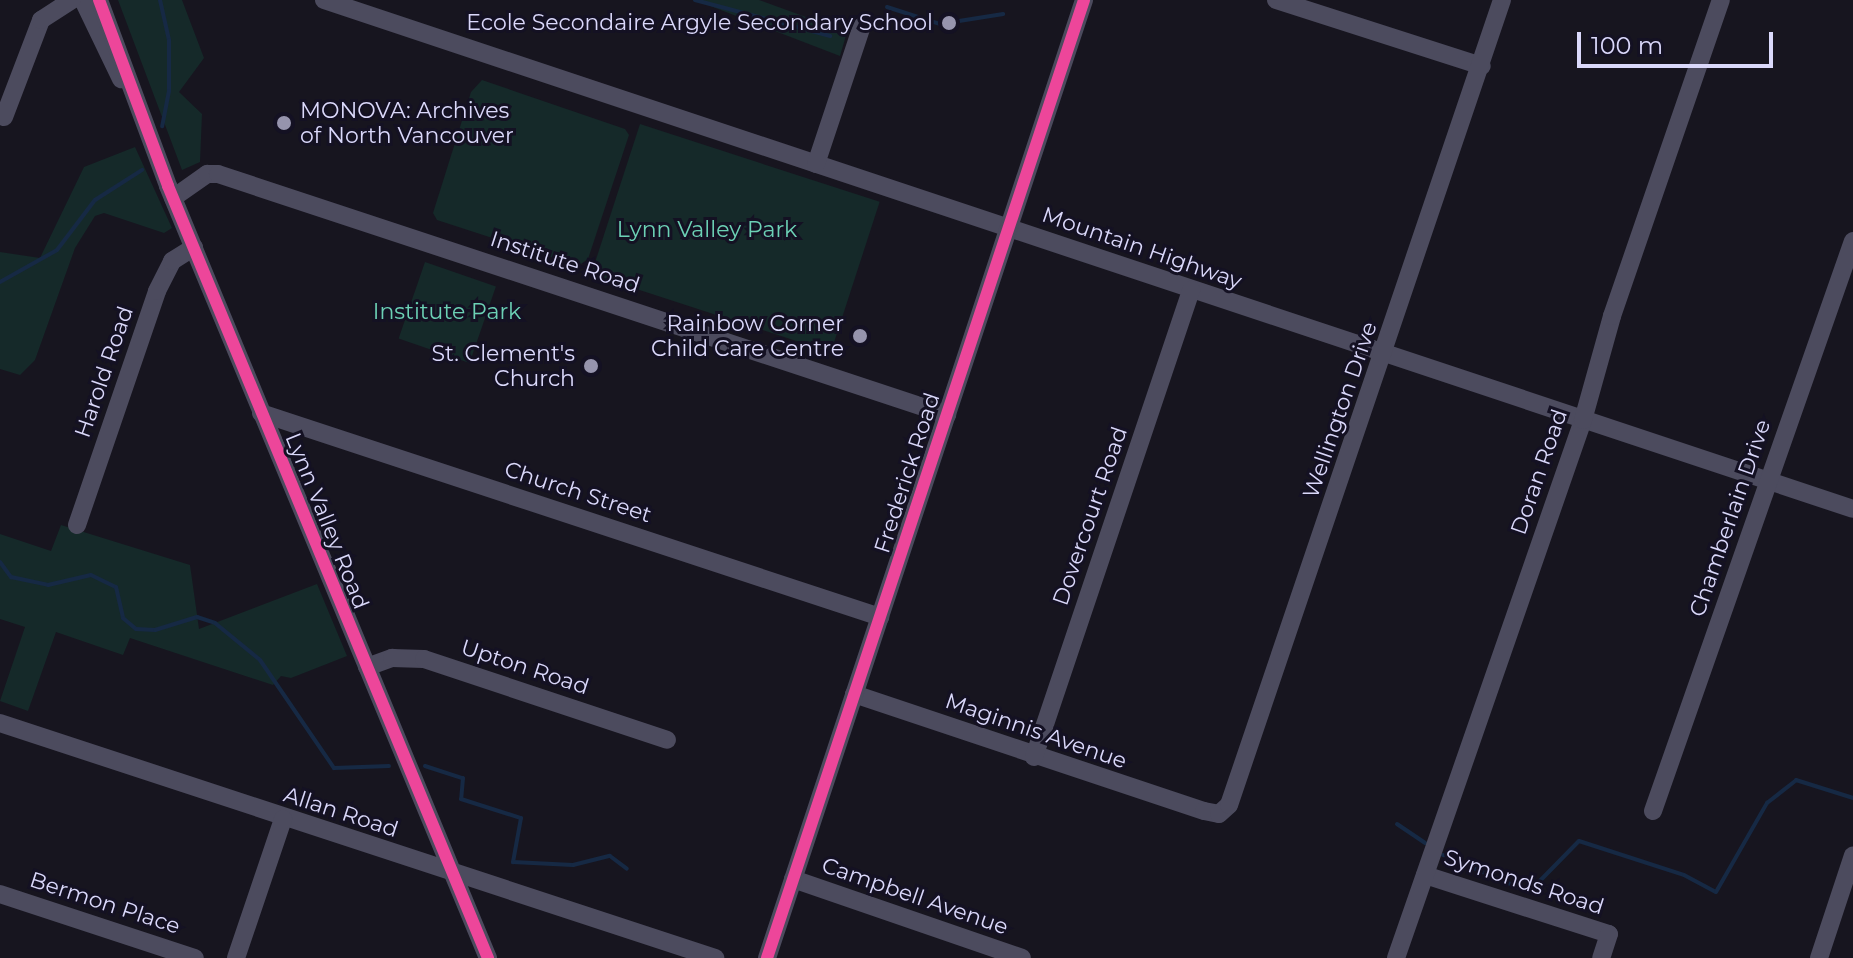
<!DOCTYPE html>
<html>
<head>
<meta charset="utf-8">
<style>
	body { margin:0 }
	#map { position:relative; width:1853px; height:958px; overflow:hidden; background:#17151f; font-family:Montserrat,sans-serif }
	div>[style] { position:absolute }
	.green>* { inset:0; background:#152929; transform-origin:0 0 }
	.stream>* { height:4px; margin:-2px; padding:0 2px; transform-origin:2px; border-radius:2px; background:#162944 }
	.minor>* { height:18px; margin:-9px; padding:0 9px; transform-origin:9px; border-radius:9px; background:#4c4b5e }
	.cycleway>* { height:12px; margin:-6px; padding:0 6px; transform-origin:6px; border-radius:6px; background:#ed469a }
	.dots>* { width:22px; height:22px; translate:-50% -50%; box-sizing:border-box; border:4px solid #141123; border-radius:50% }
	span { translate:-50% -50%; white-space:nowrap; text-align:center; line-height:1.15; -webkit-text-stroke:6px #141123; paint-order:stroke }
	.poi-label { font-size:22px; color:#dad8fa }
	.right { translate:-100% -50%; text-align:right }
	.left { translate:0 -50%; text-align:left }
	.park-label { font-size:22px; color:#6cd1b5 }
	.street-label { font-size:22px; color:#dad8fa }
	.scale { position:absolute; left:1577px; top:32px; width:196px; height:36px; box-sizing:border-box; border:4px solid #dad8fa; border-top:0; padding-left:10px; font-size:24px; line-height:28px; white-space:nowrap; color:#dad8fa; -webkit-text-stroke:6px #141123; paint-order:stroke }
</style>
</head>
<body>
<div id="map">
	<div class="green">
		<div style="clip-path:polygon(118px 0,182px 0,204px 58px,179px 92px,202px 114px,200px 162px,182px 170px)"></div>
		<div style="clip-path:polygon(695px 0,759px 0,847px 32px,840px 56px)"></div>
		<div style="clip-path:polygon(482px 80px,625px 129px,629px 135px,588px 259px,578px 266px,437px 220px,433px 213px,471px 92px)"></div>
		<div style="left:640px;top:124px;width:252px;height:158px;rotate:18deg"></div>
		<div style="clip-path:polygon(135px 147px,172px 228px,164px 233px,104px 213px,95px 216px,75px 248px,35px 360px,20px 375px,0 369px,0 252px,40px 258px,84px 167px)"></div>
		<div style="left:425px;top:262px;width:75px;height:81px;rotate:19deg"></div>
		<div style="clip-path:polygon(61px 525px,190px 565px,199px 629px,317px 584px,347px 656px,291px 678px,281px 676px,273px 685px,130px 638px,123px 655px,56px 632px,28px 711px,0 701px,25px 627px,0 619px,0 534px,51px 551px)"></div>
	</div>
	<div class="stream">
		<div style="left:160px;top:0;width:41px;rotate:77.3deg"></div>
		<div style="left:169px;top:40px;width:51px;rotate:90deg"></div>
		<div style="left:169px;top:91px;width:36px;rotate:101deg"></div>
		<div style="left:695px;top:0;width:140px;rotate:14.9deg"></div>
		<div style="left:887px;top:7px;width:56px;rotate:17.8deg"></div>
		<div style="left:940px;top:24px;width:64px;rotate:-9deg"></div>
		<div style="left:0;top:282px;width:65px;rotate:-29.3deg"></div>
		<div style="left:57px;top:250px;width:63px;rotate:-52.8deg"></div>
		<div style="left:95px;top:200px;width:56px;rotate:-32.6deg"></div>
		<div style="left:0;top:562px;width:19px;rotate:54deg"></div>
		<div style="left:11px;top:577px;width:38px;rotate:12deg"></div>
		<div style="left:48px;top:585px;width:44px;rotate:-13.1deg"></div>
		<div style="left:91px;top:575px;width:28px;rotate:26deg"></div>
		<div style="left:116px;top:587px;width:32px;rotate:77deg"></div>
		<div style="left:123px;top:618px;width:17px;rotate:40deg"></div>
		<div style="left:136px;top:629px;width:19px;rotate:3deg"></div>
		<div style="left:155px;top:630px;width:44px;rotate:-17.2deg"></div>
		<div style="left:197px;top:617px;width:19px;rotate:18deg"></div>
		<div style="left:215px;top:623px;width:58px;rotate:39.4deg"></div>
		<div style="left:260px;top:660px;width:131px;rotate:55.6deg"></div>
		<div style="left:334px;top:768px;width:55px;rotate:-2.1deg"></div>
		<div style="left:425px;top:766px;width:40px;rotate:18deg"></div>
		<div style="left:463px;top:778px;width:21px;rotate:95deg"></div>
		<div style="left:461px;top:799px;width:63px;rotate:17.6deg"></div>
		<div style="left:521px;top:818px;width:45px;rotate:100.3deg"></div>
		<div style="left:513px;top:862px;width:60px;rotate:2.9deg"></div>
		<div style="left:573px;top:865px;width:38px;rotate:-14deg"></div>
		<div style="left:610px;top:856px;width:21px;rotate:37deg"></div>
		<div style="left:1397px;top:824px;width:34px;rotate:34deg"></div>
		<div style="left:1443px;top:855px;width:94px;rotate:23.3deg"></div>
		<div style="left:1529px;top:892px;width:71px;rotate:-45.6deg"></div>
		<div style="left:1579px;top:841px;width:110px;rotate:17.9deg"></div>
		<div style="left:1684px;top:875px;width:36px;rotate:28deg"></div>
		<div style="left:1716px;top:892px;width:103px;rotate:-60.2deg"></div>
		<div style="left:1767px;top:803px;width:37px;rotate:-38deg"></div>
		<div style="left:1796px;top:780px;width:60px;rotate:17.5deg"></div>
	</div>
	<div class="minor">
		<div style="left:83px;top:0;width:88px;rotate:64.3deg"></div>
		<div style="left:99px;top:0;width:198px;rotate:69.6deg"></div>
		<div style="left:168px;top:186px;width:836px;rotate:67.49deg"></div>
		<div style="left:324px;top:0;width:1611px;rotate:18.41deg"></div>
		<div style="left:1276px;top:0;width:216px;rotate:17.8deg"></div>
		<div style="left:4px;top:117px;width:104px;rotate:-69.1deg"></div>
		<div style="left:41px;top:20px;width:37px;rotate:-33deg"></div>
		<div style="left:816px;top:164px;width:145px;rotate:-71.6deg"></div>
		<div style="left:173px;top:198px;width:42px;rotate:-35.2deg"></div>
		<div style="left:207px;top:174px;width:11px"></div>
		<div style="left:218px;top:174px;width:768px;rotate:18.29deg"></div>
		<div style="left:261px;top:413px;width:652px;rotate:18.24deg"></div>
		<div style="left:77px;top:525px;width:247px;rotate:-71.1deg"></div>
		<div style="left:157px;top:291px;width:34px;rotate:-63deg"></div>
		<div style="left:172px;top:261px;width:26px;rotate:-32deg"></div>
		<div style="left:367px;top:667px;width:27px;rotate:-20deg"></div>
		<div style="left:392px;top:658px;width:32px;rotate:2deg"></div>
		<div style="left:424px;top:659px;width:256px;rotate:18.4deg"></div>
		<div style="left:854px;top:694px;width:369px;rotate:18.5deg"></div>
		<div style="left:1204px;top:811px;width:15px;rotate:11deg"></div>
		<div style="left:1219px;top:814px;width:13px;rotate:-42deg"></div>
		<div style="left:1229px;top:805px;width:850px;rotate:-71.27deg"></div>
		<div style="left:0;top:723px;width:753px;rotate:18.19deg"></div>
		<div style="left:1034px;top:757px;width:493px;rotate:-71.4deg"></div>
		<div style="left:1653px;top:811px;width:604px;rotate:-70.67deg"></div>
		<div style="left:1425px;top:875px;width:193px;rotate:17.8deg"></div>
		<div style="left:1609px;top:934px;width:25px;rotate:108deg"></div>
		<div style="left:793px;top:879px;width:242px;rotate:19deg"></div>
		<div style="left:0;top:894px;width:205px;rotate:18.2deg"></div>
		<div style="left:236px;top:958px;width:147px;rotate:-71.3deg"></div>
		<div style="left:767px;top:958px;width:1009px;rotate:-71.69deg"></div>
		<div style="left:1396px;top:958px;width:570px;rotate:-70.83deg"></div>
		<div style="left:1583px;top:420px;width:108px;rotate:-74.4deg"></div>
		<div style="left:1612px;top:316px;width:334px;rotate:-71deg"></div>
		<div style="left:1819px;top:958px;width:108px;rotate:-71.7deg"></div>
	</div>
	<div class="cycleway">
		<div style="left:99px;top:0;width:198px;rotate:69.6deg"></div>
		<div style="left:168px;top:186px;width:836px;rotate:67.49deg"></div>
		<div style="left:767px;top:958px;width:1009px;rotate:-71.69deg"></div>
	</div>
	<div class="dots">
		<div style="left:949px;top:23px;background:#9694ad"></div>
		<div style="left:284px;top:123px;background:#9694ad"></div>
		<div style="left:860px;top:336px;background:#9694ad"></div>
		<div style="left:591px;top:366px;background:#9694ad"></div>
	</div>
	<div class="poi-label">
		<span class="right" style="left:933px;top:23px">Ecole Secondaire Argyle Secondary School</span>
		<span class="left" style="left:300px;top:123px">MONOVA: Archives<br>of North Vancouver</span>
		<span class="right" style="left:844px;top:336px">Rainbow Corner<br>Child Care Centre</span>
		<span class="right" style="left:575px;top:366px">St. Clement's<br>Church</span>
	</div>
	<div class="park-label">
		<span style="left:707px;top:230px">Lynn Valley Park</span>
		<span style="left:447px;top:312px">Institute Park</span>
	</div>
	<div class="street-label">
		<span style="left:1142px;top:248px;rotate:19deg">Mountain Highway</span>
		<span style="left:565px;top:262px;rotate:18deg">Institute Road</span>
		<span style="left:104px;top:372px;rotate:-71deg">Harold Road</span>
		<span style="left:1340px;top:410px;rotate:-71deg">Wellington Drive</span>
		<span style="left:1539px;top:472px;rotate:-71deg">Doran Road</span>
		<span style="left:907px;top:473px;rotate:-72deg">Frederick Road</span>
		<span style="left:578px;top:492px;rotate:18deg">Church Street</span>
		<span style="left:1090px;top:516px;rotate:-71deg">Dovercourt Road</span>
		<span style="left:1730px;top:518px;rotate:-71deg">Chamberlain Drive</span>
		<span style="left:327px;top:521px;rotate:68deg">Lynn Valley Road</span>
		<span style="left:525px;top:667px;rotate:18deg">Upton Road</span>
		<span style="left:1036px;top:731px;rotate:19deg">Maginnis Avenue</span>
		<span style="left:341px;top:812px;rotate:18deg">Allan Road</span>
		<span style="left:1524px;top:882px;rotate:18deg">Symonds Road</span>
		<span style="left:915px;top:896px;rotate:19deg">Campbell Avenue</span>
		<span style="left:105px;top:903px;rotate:18deg">Bermon Place</span>
	</div>
	<div class="scale">100 m</div>
</div>
</body>
</html>
